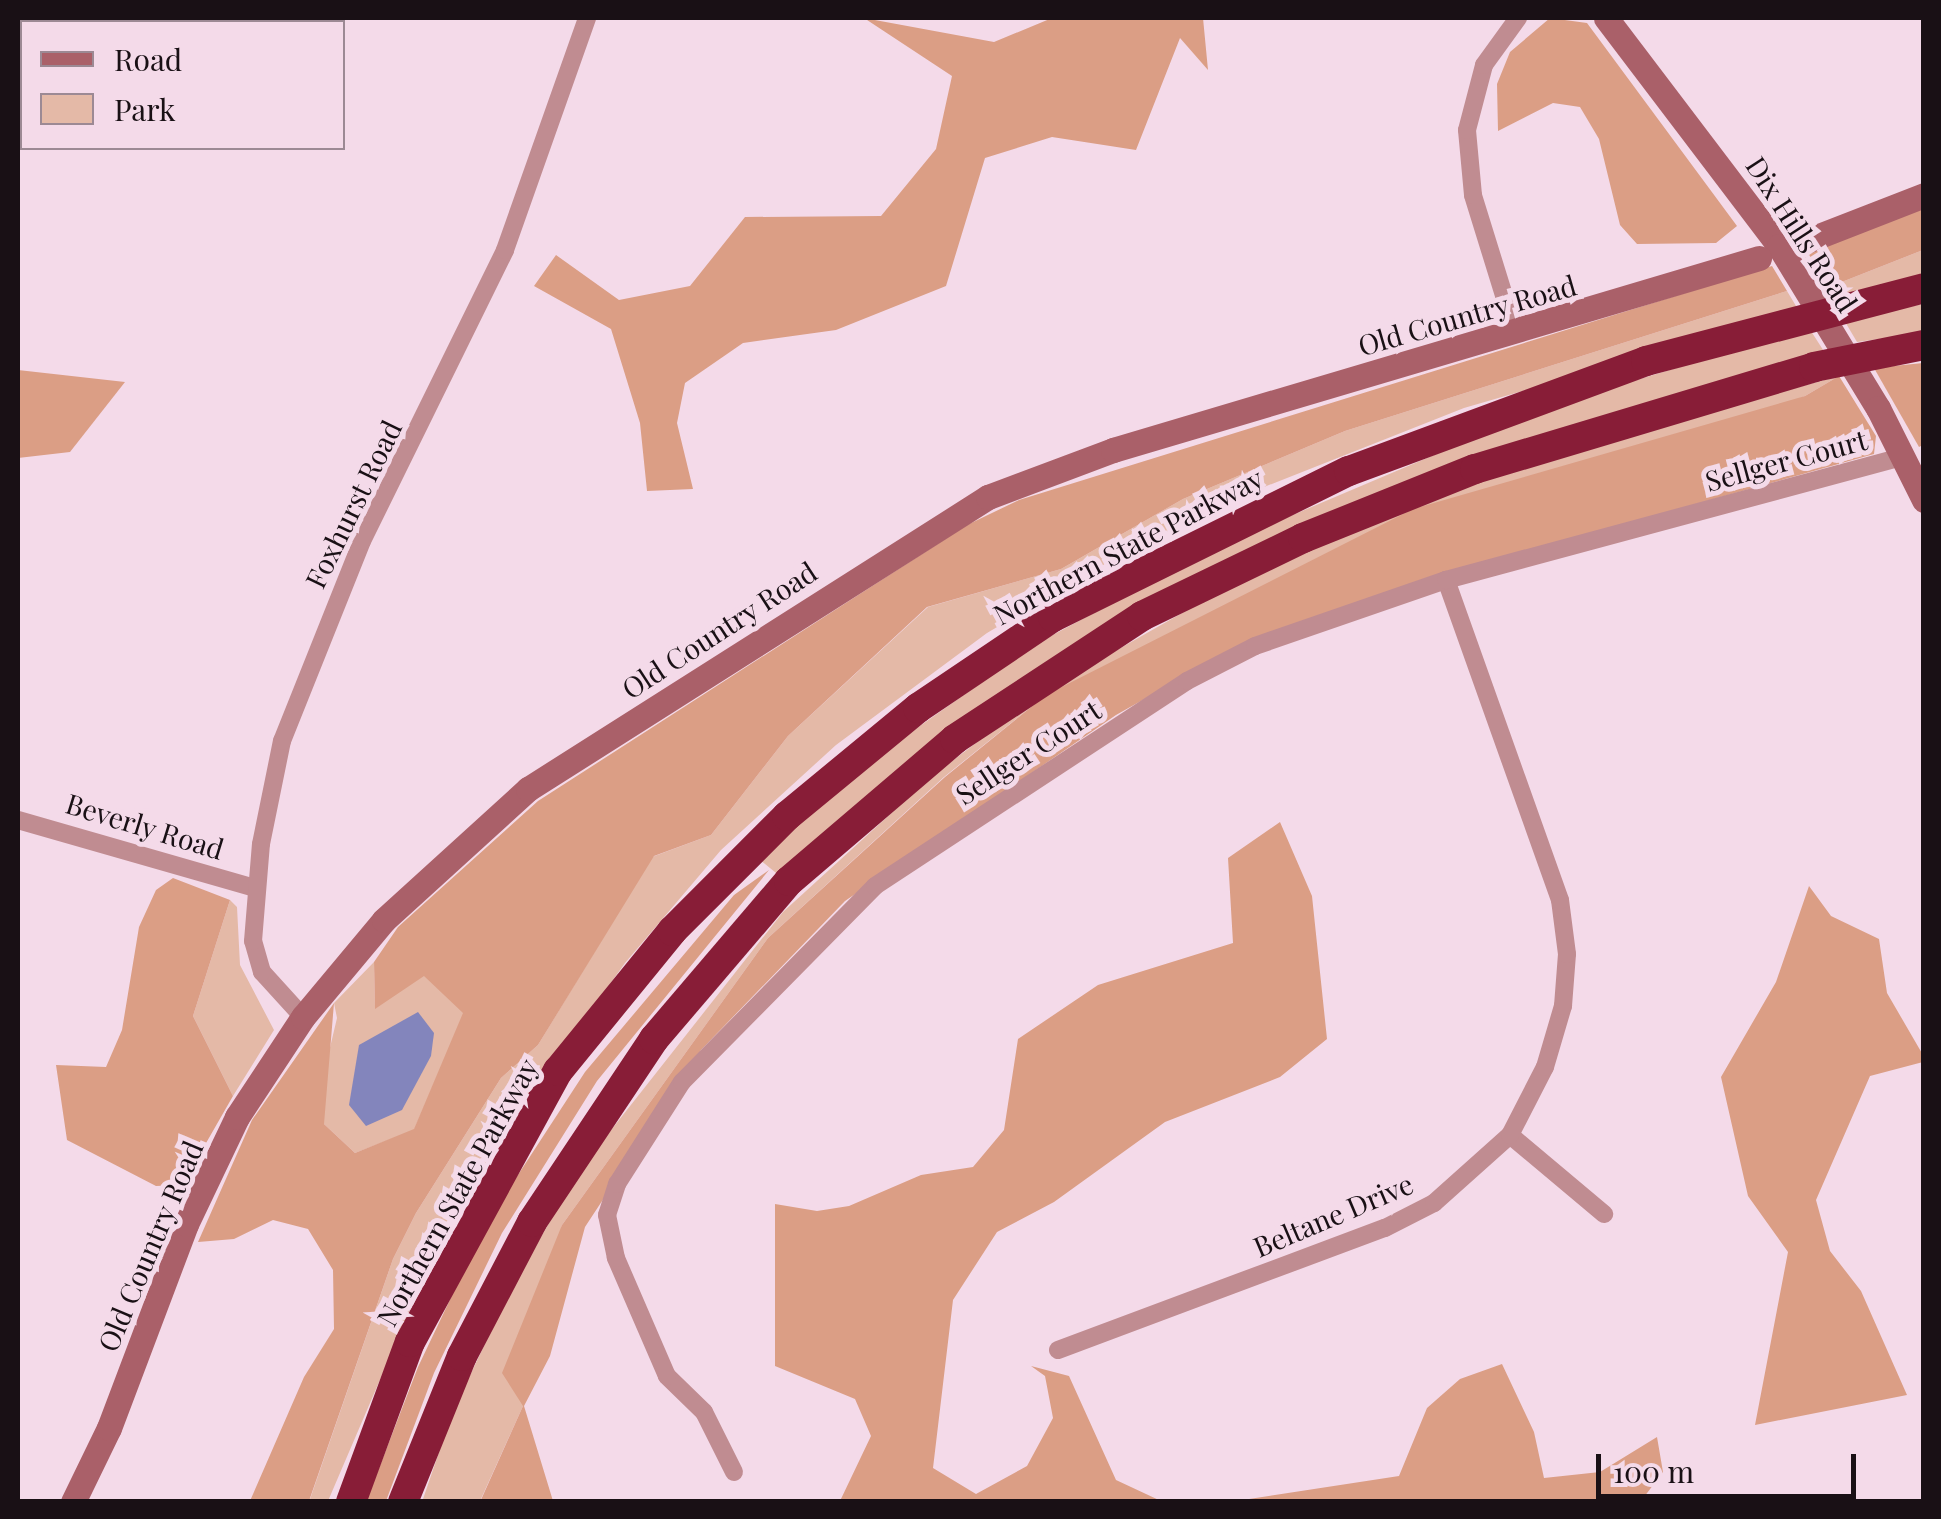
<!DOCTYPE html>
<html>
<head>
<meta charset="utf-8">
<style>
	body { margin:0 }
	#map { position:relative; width:1941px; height:1519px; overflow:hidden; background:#f4dae9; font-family:"Playfair Display",serif }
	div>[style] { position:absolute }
	.green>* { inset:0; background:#e4b9a7 }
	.forest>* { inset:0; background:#db9e85 }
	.water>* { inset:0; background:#8385bc }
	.street>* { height:18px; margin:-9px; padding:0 9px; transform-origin:9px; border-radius:9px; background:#c08c91 }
	.secondary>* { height:25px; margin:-12.5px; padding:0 12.5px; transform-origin:12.5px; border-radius:12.5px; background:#aa6069 }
	.highway>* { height:30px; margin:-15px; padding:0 15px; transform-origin:15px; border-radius:15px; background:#881d37 }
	span { translate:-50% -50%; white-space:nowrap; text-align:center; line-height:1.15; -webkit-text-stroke:10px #f4dae9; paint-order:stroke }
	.street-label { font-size:28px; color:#191015 }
	.frame { position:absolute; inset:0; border:20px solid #191015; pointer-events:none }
	.legend { position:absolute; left:20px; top:20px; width:325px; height:130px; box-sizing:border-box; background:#f4dae9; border:2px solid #9c8994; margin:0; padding:12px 18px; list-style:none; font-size:30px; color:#191015 }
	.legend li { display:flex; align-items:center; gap:20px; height:50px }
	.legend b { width:50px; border:2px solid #9c8994 }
	.scale { position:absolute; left:1596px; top:1454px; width:260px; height:45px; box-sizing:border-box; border:5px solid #191015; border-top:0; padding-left:12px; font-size:30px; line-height:35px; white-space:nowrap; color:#191015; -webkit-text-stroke:8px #f4dae9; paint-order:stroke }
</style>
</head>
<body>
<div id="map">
	<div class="green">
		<div style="clip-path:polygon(1923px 250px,1923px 280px,1831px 299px,1824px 289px)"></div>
		<div style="clip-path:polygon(1787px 291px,1799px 311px,1464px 408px,1264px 487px,1105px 564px,987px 633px,836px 745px,721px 850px,625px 963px,498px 1140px,421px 1284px,328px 1501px,309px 1502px,393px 1259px,416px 1213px,501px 1078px,538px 1045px,652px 857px,711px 835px,788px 736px,928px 607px,1061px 569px,1183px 499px,1345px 431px)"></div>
		<div style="clip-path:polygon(1923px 304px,1923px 333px,1857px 342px,1844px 320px)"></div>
		<div style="clip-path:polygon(1809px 328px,1827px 356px,1222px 561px,781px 877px,760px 860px,849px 776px,1036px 644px,1215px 548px,1547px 407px)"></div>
		<div style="clip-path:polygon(1839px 376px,1805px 396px,1046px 695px,944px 777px,768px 938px,562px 1225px,523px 1406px,480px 1501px,422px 1502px,453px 1411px,516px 1279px,582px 1167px,783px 912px,931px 777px,1045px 691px,1212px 596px,1410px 504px,1583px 446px)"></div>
		<div style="clip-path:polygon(230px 900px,237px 907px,240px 965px,274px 1030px,233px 1096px,193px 1016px)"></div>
		<div style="clip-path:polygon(374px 962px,375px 1007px,424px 975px,464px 1013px,414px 1130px,355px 1153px,324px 1124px,324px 1073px,337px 1018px,334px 1003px)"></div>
	</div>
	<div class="forest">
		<div style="clip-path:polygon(864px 18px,994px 42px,1052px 18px,1203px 18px,1208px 70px,1180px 38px,1136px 150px,1052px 137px,985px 158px,946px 286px,836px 330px,743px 343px,685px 383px,677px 423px,693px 489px,647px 491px,640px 423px,611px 329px,534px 286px,556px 255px,619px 300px,690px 286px,745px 217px,881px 216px,936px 149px,952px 76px)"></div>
		<div style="clip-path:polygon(1550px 18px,1587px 23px,1737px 226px,1716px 243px,1637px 244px,1620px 225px,1599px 139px,1580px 107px,1553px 103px,1498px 131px,1497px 84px,1510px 52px)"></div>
		<div style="clip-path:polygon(1923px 204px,1923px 250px,1824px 289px,1803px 254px)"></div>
		<div style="clip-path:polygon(1772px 266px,1787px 291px,1345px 431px,1183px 499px,1061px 569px,927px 607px,788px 736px,711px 835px,654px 856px,538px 1045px,501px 1078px,416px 1213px,393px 1259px,309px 1501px,250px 1501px,304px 1377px,334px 1329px,333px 1270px,308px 1229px,273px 1220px,234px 1239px,198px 1242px,252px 1120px,334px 1003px,324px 1124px,355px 1153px,414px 1129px,463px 1013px,424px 976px,375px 1009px,374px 962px,398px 927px,538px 801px,967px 525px,1019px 500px)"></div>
		<div style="clip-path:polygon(1923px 363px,1923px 445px,1919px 447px,1874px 368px)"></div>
		<div style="clip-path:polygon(18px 370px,125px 382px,70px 452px,18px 458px)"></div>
		<div style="clip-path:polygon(1839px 376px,1876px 436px,1874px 454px,1500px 559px,1237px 647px,1116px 715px,845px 901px,701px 1050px,585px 1227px,550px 1356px,524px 1406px,553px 1501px,480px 1502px,523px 1406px,502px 1373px,562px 1225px,768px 938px,945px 777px,1046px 695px,1413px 509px,1805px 396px)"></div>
		<div style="clip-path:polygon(1280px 822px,1312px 896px,1327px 1039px,1280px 1077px,1165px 1122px,1054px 1202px,997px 1232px,953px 1300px,933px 1468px,976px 1494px,1027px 1466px,1053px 1418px,1045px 1376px,1031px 1366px,1069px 1376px,1116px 1480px,1161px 1501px,840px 1501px,871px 1436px,855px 1399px,775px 1366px,775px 1204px,817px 1211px,849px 1206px,921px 1175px,973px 1167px,1004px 1130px,1018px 1039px,1098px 985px,1233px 943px,1228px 858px)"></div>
		<div style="clip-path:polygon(769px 870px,597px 1081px,502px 1233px,434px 1373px,386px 1501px,366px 1502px,418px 1367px,486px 1224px,585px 1072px,734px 895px)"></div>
		<div style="clip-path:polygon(173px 878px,230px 900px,193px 1016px,233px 1096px,182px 1185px,156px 1186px,67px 1140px,56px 1065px,106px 1067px,122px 1030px,139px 927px,156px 890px)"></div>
		<div style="clip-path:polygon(1809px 886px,1831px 916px,1879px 939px,1887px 993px,1923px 1055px,1923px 1062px,1870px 1076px,1816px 1200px,1830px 1251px,1861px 1291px,1907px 1395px,1755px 1425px,1788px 1252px,1748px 1196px,1721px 1077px,1776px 982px)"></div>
		<div style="clip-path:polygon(1502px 1364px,1534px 1432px,1544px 1478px,1600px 1472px,1657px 1437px,1663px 1472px,1641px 1501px,1236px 1501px,1399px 1476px,1427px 1408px,1460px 1379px)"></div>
	</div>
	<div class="water">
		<div style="clip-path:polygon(418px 1012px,434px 1033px,431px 1056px,402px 1110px,366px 1126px,349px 1105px,359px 1045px)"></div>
	</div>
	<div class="street">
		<div style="left:1515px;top:331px;width:142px;rotate:-107.2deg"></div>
		<div style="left:1473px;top:195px;width:65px;rotate:-95.3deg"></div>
		<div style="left:1467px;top:130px;width:67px;rotate:-75.3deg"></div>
		<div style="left:1484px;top:65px;width:58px;rotate:-54.1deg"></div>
		<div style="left:18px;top:820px;width:247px;rotate:16deg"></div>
		<div style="left:303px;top:1017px;width:61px;rotate:-132.3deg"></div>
		<div style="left:262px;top:972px;width:32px;rotate:-106deg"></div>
		<div style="left:253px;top:941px;width:97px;rotate:-85.3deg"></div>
		<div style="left:261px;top:844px;width:105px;rotate:-78.5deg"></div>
		<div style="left:282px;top:741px;width:215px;rotate:-68.2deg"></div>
		<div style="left:362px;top:541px;width:324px;rotate:-63.8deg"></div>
		<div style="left:505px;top:250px;width:246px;rotate:-70.5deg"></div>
		<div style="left:1510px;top:1135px;width:123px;rotate:40deg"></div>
		<div style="left:1058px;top:1350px;width:349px;rotate:-20.5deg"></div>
		<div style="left:1385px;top:1228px;width:55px;rotate:-27deg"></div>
		<div style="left:1434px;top:1203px;width:102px;rotate:-41.8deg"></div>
		<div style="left:1510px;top:1135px;width:76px;rotate:-62.8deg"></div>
		<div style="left:1545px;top:1067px;width:64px;rotate:-73.6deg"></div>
		<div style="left:1563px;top:1006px;width:52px;rotate:-85.6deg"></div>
		<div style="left:1567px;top:954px;width:54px;rotate:-97.4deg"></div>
		<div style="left:1560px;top:900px;width:340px;rotate:-109.6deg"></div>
		<div style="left:734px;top:1472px;width:67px;rotate:-116.6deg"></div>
		<div style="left:704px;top:1412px;width:52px;rotate:-135.8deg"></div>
		<div style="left:667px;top:1376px;width:129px;rotate:-113.4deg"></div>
		<div style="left:616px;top:1258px;width:44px;rotate:-101.8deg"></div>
		<div style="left:607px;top:1215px;width:33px;rotate:-72deg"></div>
		<div style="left:617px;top:1184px;width:121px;rotate:-57.5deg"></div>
		<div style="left:682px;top:1082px;width:275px;rotate:-45.4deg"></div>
		<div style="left:875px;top:886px;width:373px;rotate:-33.3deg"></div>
		<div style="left:1187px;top:681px;width:76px;rotate:-27.2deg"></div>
		<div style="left:1255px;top:646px;width:202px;rotate:-19.1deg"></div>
		<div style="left:1446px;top:580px;width:471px;rotate:-15.1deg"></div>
	</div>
	<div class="secondary">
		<div style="left:1606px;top:18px;width:286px;rotate:52.8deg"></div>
		<div style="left:1779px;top:246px;width:190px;rotate:58.6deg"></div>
		<div style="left:1878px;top:408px;width:103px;rotate:63.4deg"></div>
		<div style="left:1801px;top:243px;width:132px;rotate:-21.3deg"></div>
		<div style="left:73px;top:1502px;width:82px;rotate:-64.1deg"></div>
		<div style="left:109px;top:1428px;width:218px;rotate:-69.3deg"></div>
		<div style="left:186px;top:1224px;width:119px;rotate:-64.5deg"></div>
		<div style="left:237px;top:1117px;width:120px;rotate:-56.6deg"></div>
		<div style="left:303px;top:1017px;width:126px;rotate:-50.1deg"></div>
		<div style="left:384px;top:920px;width:195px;rotate:-42.3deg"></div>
		<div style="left:528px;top:789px;width:545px;rotate:-32.41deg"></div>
		<div style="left:988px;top:497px;width:134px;rotate:-20.6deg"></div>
		<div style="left:1113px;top:450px;width:674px;rotate:-16.55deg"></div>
	</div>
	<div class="highway">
		<div style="left:351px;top:1502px;width:171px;rotate:-69.8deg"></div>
		<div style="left:410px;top:1342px;width:309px;rotate:-61.4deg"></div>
		<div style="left:558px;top:1071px;width:181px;rotate:-50.8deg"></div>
		<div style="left:672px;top:931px;width:163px;rotate:-45deg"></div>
		<div style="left:787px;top:816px;width:170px;rotate:-39.5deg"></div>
		<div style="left:918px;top:708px;width:163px;rotate:-34deg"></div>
		<div style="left:1053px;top:617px;width:330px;rotate:-26.3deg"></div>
		<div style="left:1349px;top:471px;width:317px;rotate:-20.3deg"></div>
		<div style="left:1646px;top:361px;width:287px;rotate:-14.7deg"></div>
		<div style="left:403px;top:1502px;width:157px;rotate:-68deg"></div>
		<div style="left:462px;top:1356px;width:151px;rotate:-62.4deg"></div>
		<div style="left:532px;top:1222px;width:220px;rotate:-56.3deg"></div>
		<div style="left:654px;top:1039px;width:208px;rotate:-49.5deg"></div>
		<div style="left:789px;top:881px;width:218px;rotate:-40.5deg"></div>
		<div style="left:955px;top:739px;width:224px;rotate:-33.3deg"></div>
		<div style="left:1142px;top:616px;width:179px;rotate:-25.8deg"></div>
		<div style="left:1303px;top:538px;width:185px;rotate:-21.9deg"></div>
		<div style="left:1475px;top:469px;width:354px;rotate:-16.7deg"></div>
		<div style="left:1814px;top:367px;width:112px;rotate:-11.3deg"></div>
	</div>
	<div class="street-label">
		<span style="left:1802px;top:234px;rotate:57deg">Dix Hills Road</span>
		<span style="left:1467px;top:315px;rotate:-16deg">Old Country Road</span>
		<span style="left:1786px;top:460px;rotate:-15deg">Sellger Court</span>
		<span style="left:353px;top:504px;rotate:-64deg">Foxhurst Road</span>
		<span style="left:1128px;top:546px;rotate:-28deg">Northern State Parkway</span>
		<span style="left:719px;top:630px;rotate:-33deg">Old Country Road</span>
		<span style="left:1028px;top:752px;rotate:-33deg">Sellger Court</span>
		<span style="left:145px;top:826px;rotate:17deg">Beverly Road</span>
		<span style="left:457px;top:1192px;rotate:-61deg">Northern State Parkway</span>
		<span style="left:1333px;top:1215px;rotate:-23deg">Beltane Drive</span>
		<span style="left:150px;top:1246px;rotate:-67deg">Old Country Road</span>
	</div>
	<div class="frame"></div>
	<ul class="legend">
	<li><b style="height:12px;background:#aa6069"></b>Road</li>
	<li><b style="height:28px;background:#e4b9a7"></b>Park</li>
	</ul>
	<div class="scale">100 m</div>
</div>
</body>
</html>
